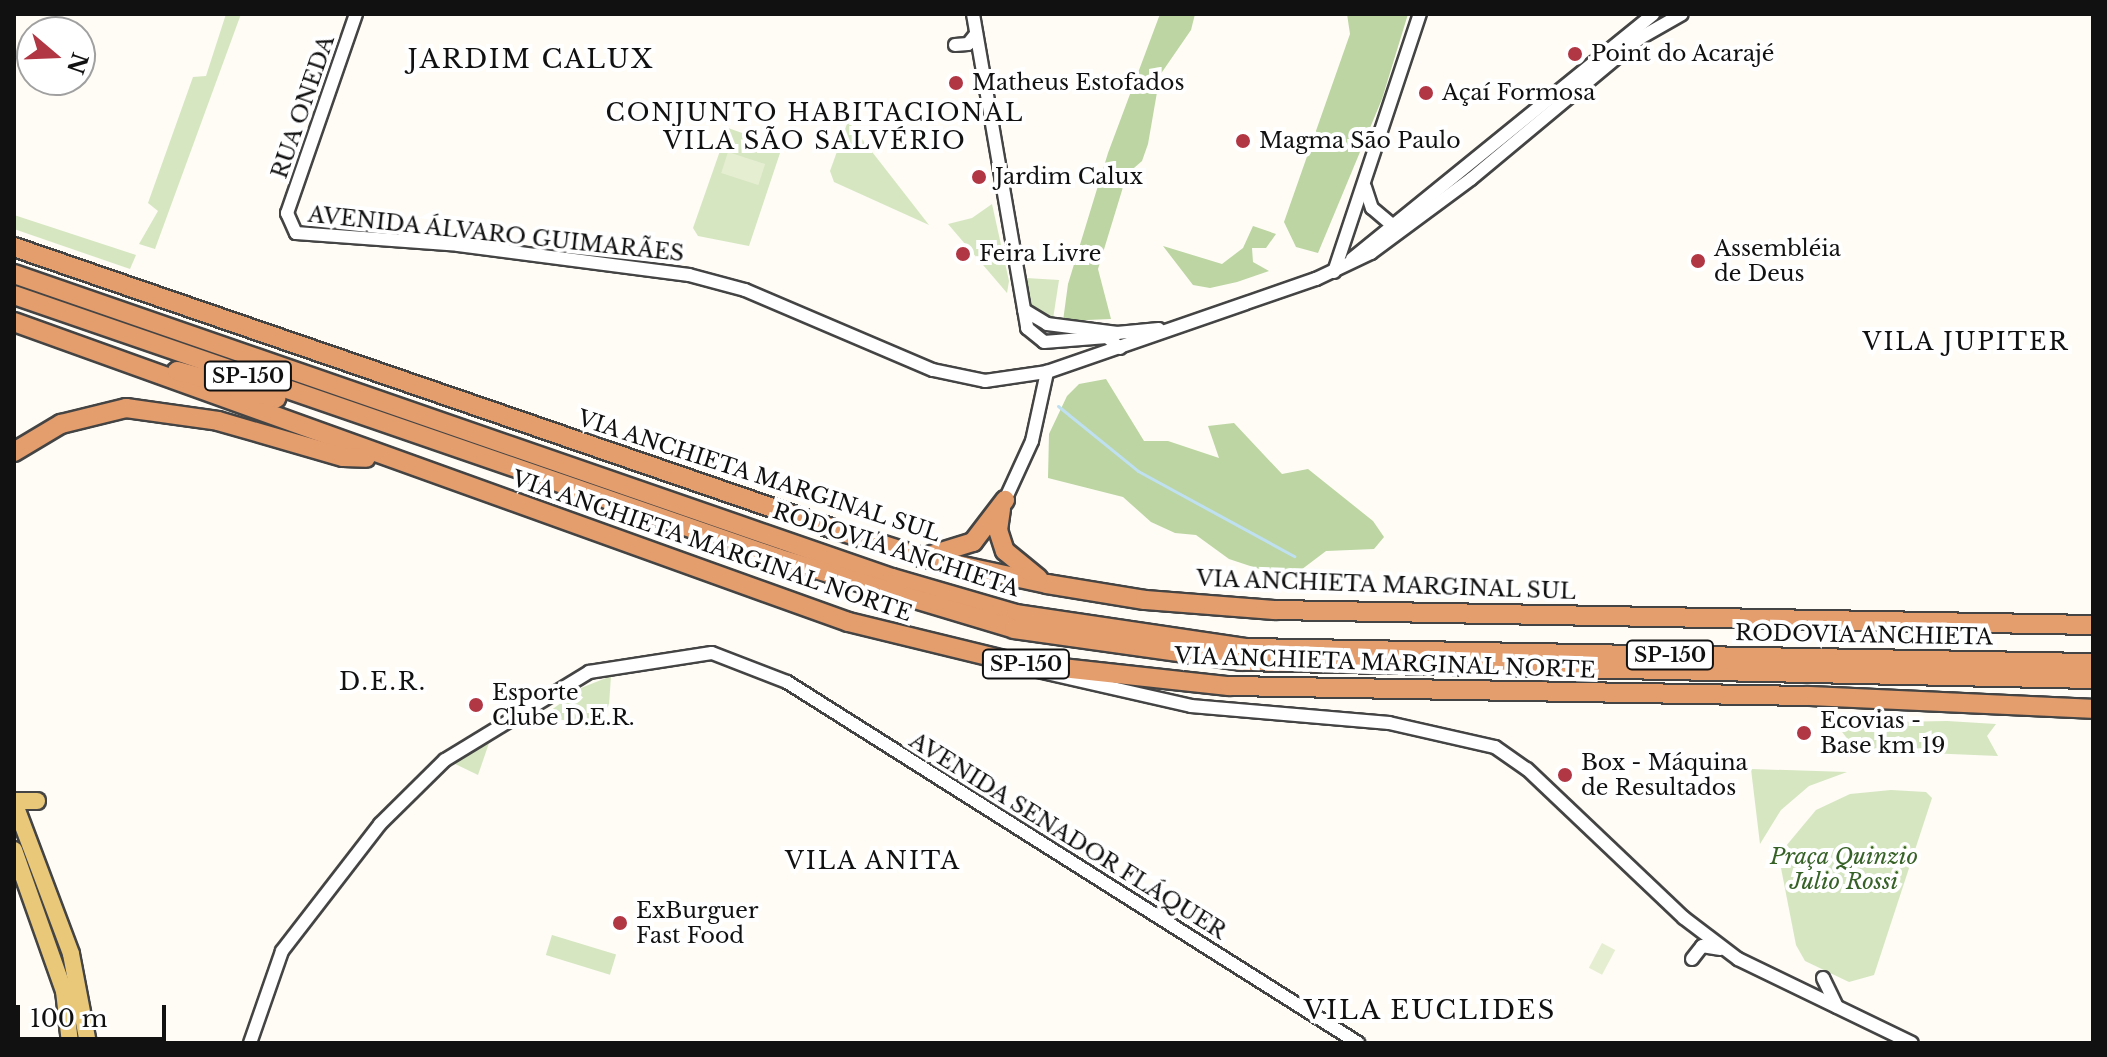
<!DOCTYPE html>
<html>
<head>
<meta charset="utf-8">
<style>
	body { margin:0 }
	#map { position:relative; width:2107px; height:1057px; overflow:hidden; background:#fefcf5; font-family:"Libre Baskerville",serif }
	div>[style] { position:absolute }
	.green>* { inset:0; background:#d6e6c1; transform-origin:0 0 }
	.forest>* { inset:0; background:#bcd5a2 }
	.pitch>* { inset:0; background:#e6eed2; transform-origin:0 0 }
	.stream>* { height:3px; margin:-1.5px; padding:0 1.5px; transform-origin:1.5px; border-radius:1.5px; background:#bfe0f0 }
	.roads { filter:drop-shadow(2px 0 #444) drop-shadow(-2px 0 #444) drop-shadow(0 2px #444) drop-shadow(0 -2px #444) }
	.minor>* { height:12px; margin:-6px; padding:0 6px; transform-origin:6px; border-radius:6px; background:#fff }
	.major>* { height:16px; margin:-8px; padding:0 8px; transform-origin:8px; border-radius:8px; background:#e9c87a }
	.highway>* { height:18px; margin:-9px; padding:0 9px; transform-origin:9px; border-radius:9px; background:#e49d6d }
	.dots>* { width:22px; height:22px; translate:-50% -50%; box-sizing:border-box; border:4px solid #fff; border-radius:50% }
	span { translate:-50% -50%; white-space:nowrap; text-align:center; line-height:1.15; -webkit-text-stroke:8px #fff; paint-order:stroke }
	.shield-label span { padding:2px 6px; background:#fff; border:2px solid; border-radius:6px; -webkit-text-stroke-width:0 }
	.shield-label { font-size:20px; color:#111; font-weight:700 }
	.poi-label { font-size:22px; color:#111 }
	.left { translate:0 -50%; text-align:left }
	.street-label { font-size:22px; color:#111 }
	.park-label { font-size:22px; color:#376227; font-style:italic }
	.neighbourhood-label { font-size:24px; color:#111; letter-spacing:2px }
	.quarter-label { font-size:26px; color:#111; letter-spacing:2px }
	.frame { position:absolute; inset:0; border:16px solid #111; pointer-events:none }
	.north { position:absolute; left:16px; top:16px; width:80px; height:80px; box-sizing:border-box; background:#fff; border:2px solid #a0a0a0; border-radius:50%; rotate:109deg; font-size:22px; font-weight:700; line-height:32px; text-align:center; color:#111 }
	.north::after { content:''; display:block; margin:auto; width:28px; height:36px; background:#b23744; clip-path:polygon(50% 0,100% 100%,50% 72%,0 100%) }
	.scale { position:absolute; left:16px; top:1005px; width:150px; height:36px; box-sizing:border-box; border:4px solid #111; border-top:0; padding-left:10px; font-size:24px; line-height:28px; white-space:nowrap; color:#111; -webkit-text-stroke:6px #fff; paint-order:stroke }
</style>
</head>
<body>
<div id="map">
	<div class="green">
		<div style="clip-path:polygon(226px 14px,241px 14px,155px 249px,139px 244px,158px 211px,148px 203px,193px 77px,206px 76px)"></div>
		<div style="clip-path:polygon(848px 121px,908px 198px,929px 225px,834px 182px,830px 171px)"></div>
		<div style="clip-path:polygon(728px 128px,782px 147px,749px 246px,698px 236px,693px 228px)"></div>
		<div style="clip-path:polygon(992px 204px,1009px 281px,1007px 293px,948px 224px,972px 218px)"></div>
		<div style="clip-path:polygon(14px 215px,136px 255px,130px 269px,14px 229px)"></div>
		<div style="clip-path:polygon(1026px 278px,1059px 280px,1053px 319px,1037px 318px,1028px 306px)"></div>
		<div style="clip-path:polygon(611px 676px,609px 705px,590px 730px,546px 714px,581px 688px)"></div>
		<div style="clip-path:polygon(1947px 721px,1996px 724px,1987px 736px,1998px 756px,1856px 750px,1839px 728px,1840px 723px)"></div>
		<div style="clip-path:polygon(486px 738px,489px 743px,478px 775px,451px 762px)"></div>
		<div style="clip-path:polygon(1751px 769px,1847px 772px,1809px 786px,1781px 810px,1760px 844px)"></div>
		<div style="clip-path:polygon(1891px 790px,1926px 792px,1932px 798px,1874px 975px,1849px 982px,1805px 961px,1796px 945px,1781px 868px,1786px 846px,1816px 810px,1850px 794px)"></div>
		<div style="left:552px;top:935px;width:67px;height:21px;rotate:17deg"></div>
	</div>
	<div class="forest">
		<div style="clip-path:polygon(1160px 14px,1195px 14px,1191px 30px,1160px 75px,1148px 144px,1142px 161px,1127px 174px,1098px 269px,1111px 319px,1063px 321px,1068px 284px,1108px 153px)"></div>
		<div style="clip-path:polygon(1347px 14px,1408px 14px,1382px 99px,1318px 253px,1296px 247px,1284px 222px,1350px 34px)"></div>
		<div style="clip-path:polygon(1253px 226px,1276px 234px,1266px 248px,1252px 248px,1253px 262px,1269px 271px,1237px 282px,1210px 288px,1193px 285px,1163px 246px,1222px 264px,1243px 248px)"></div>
		<div style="clip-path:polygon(1106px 379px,1144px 441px,1168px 441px,1219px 458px,1208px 426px,1234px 423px,1282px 474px,1308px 469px,1373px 521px,1384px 537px,1374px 549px,1326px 551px,1289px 579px,1229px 559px,1196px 535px,1175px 533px,1151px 522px,1123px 497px,1048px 478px,1049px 434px,1067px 396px,1079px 384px)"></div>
	</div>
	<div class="pitch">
		<div style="left:728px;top:152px;width:39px;height:22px;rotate:18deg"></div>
		<div style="left:1602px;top:943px;width:15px;height:28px;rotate:28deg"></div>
	</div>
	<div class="stream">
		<div style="left:1058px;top:406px;width:103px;rotate:39.1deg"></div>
		<div style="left:1138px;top:471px;width:178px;rotate:28.6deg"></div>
	</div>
	<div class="roads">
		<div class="minor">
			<div style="left:356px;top:14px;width:211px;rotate:109.1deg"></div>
			<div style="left:287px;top:213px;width:22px;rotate:66deg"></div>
			<div style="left:296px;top:233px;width:162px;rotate:4.2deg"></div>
			<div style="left:458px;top:245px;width:233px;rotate:7.4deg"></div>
			<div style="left:689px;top:275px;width:58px;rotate:15deg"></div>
			<div style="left:745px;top:290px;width:204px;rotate:23.1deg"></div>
			<div style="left:933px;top:370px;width:53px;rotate:11.9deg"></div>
			<div style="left:985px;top:381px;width:63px;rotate:-8.3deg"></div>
			<div style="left:1047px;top:372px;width:285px;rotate:-19.1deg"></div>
			<div style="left:1316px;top:279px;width:61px;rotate:-25.3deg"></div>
			<div style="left:1371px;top:253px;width:124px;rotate:-36.5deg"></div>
			<div style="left:1471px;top:179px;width:220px;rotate:-39.8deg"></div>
			<div style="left:1640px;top:38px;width:48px;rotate:-29.7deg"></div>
			<div style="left:973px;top:14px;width:319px;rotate:80.2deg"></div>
			<div style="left:1027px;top:328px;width:22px;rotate:39deg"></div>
			<div style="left:1044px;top:342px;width:63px;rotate:-4.5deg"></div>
			<div style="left:1107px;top:337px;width:17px;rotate:40deg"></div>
			<div style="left:955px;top:45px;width:13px;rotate:-4deg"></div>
			<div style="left:968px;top:44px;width:13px;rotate:-51deg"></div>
			<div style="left:1365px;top:187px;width:22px;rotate:72deg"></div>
			<div style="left:1372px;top:208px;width:30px;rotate:40deg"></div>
			<div style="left:1352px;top:259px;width:388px;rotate:-39.1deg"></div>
			<div style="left:1334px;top:272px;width:272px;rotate:-71.6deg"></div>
			<div style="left:1024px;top:310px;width:27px;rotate:31deg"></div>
			<div style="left:1047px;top:324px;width:71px;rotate:7.3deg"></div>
			<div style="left:1117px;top:333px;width:42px;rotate:-5.4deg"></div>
			<div style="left:1005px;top:500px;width:65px;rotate:-65.4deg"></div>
			<div style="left:1032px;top:441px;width:71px;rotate:-77.7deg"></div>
			<div style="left:1033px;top:670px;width:162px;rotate:12.8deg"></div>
			<div style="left:1191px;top:706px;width:199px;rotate:4.9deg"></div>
			<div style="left:1389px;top:723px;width:109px;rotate:12.8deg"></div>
			<div style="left:1495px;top:747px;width:39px;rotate:35deg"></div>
			<div style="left:1527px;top:769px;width:216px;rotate:43.5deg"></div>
			<div style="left:1684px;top:918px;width:68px;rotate:37.2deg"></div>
			<div style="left:1738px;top:959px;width:193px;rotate:25.8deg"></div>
			<div style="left:1692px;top:959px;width:16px;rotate:-52deg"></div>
			<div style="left:1702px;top:946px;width:19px;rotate:9deg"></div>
			<div style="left:1823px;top:978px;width:32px;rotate:64deg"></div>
			<div style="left:250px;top:1043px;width:97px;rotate:-70.8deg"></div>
			<div style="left:282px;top:951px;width:160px;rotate:-52.3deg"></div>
			<div style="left:380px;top:824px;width:91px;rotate:-44.6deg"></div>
			<div style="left:445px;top:760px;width:169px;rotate:-31.4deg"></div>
			<div style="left:589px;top:672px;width:124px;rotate:-8.8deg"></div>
			<div style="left:712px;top:653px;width:80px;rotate:21.1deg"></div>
			<div style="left:787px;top:682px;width:676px;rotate:32.3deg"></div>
		</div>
		<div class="major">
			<div style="left:14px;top:801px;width:23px"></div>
			<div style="left:14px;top:802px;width:162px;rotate:69.4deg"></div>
			<div style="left:71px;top:954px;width:91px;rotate:79.2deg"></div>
			<div style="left:14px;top:850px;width:150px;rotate:70.5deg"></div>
			<div style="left:64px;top:991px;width:52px;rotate:83.4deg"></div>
		</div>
		<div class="highway">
			<div style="left:14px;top:247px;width:867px;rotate:18.98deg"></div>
			<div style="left:834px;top:529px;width:91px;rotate:17.8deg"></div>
			<div style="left:921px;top:557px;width:129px;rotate:12.1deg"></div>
			<div style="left:1047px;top:584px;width:99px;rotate:9.3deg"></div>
			<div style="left:1145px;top:600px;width:130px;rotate:4.4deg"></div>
			<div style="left:1275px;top:610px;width:818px;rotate:1.05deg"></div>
			<div style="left:14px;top:274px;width:929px;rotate:19.1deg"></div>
			<div style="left:892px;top:578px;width:129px;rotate:16.2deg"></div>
			<div style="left:1016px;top:614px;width:233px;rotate:8.4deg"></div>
			<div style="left:1247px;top:648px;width:846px;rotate:1.02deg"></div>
			<div style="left:14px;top:295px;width:808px;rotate:19deg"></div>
			<div style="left:778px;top:558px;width:246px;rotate:16.7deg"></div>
			<div style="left:1014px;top:629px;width:229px;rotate:8deg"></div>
			<div style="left:1241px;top:661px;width:852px;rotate:1.21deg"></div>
			<div style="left:14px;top:322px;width:886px;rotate:19.78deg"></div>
			<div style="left:848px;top:622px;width:173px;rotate:13.7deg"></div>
			<div style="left:1016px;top:663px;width:214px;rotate:6.2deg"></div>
			<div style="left:1229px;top:686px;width:579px;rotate:0.99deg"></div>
			<div style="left:1808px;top:696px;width:285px;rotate:2.6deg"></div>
			<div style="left:177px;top:371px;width:103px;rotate:15.3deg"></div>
			<div style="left:14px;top:452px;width:55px;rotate:-30.8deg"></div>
			<div style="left:61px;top:424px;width:67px;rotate:-13.8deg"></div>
			<div style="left:126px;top:408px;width:93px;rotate:8deg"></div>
			<div style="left:218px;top:421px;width:130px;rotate:16.1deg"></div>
			<div style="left:343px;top:457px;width:23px;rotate:2deg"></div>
			<div style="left:1001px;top:509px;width:21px;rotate:98deg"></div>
			<div style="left:998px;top:530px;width:22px;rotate:72deg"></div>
			<div style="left:1005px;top:551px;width:43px;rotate:39.3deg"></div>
			<div style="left:931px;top:555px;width:44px;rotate:-17.2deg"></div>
			<div style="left:973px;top:542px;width:53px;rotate:-52.7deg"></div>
		</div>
	</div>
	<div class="dots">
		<div style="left:1575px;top:54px;background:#b23744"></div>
		<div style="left:956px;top:83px;background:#b23744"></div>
		<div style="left:1426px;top:93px;background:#b23744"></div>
		<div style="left:1243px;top:141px;background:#b23744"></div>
		<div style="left:979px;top:177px;background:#b23744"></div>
		<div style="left:963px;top:254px;background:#b23744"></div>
		<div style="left:1698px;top:261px;background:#b23744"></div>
		<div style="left:476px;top:705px;background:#b23744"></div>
		<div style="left:1804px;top:733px;background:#b23744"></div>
		<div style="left:1565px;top:775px;background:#b23744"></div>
		<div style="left:620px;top:923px;background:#b23744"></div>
	</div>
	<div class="shield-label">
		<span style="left:248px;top:376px">SP-150</span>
		<span style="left:1670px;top:655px">SP-150</span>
		<span style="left:1026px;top:664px">SP-150</span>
	</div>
	<div class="poi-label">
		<span class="left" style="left:1591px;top:54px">Point do Acarajé</span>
		<span class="left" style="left:972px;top:83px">Matheus Estofados</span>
		<span class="left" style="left:1442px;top:93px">Açaí Formosa</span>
		<span class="left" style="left:1259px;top:141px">Magma São Paulo</span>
		<span class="left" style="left:995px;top:177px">Jardim Calux</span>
		<span class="left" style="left:1714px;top:261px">Assembléia<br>de Deus</span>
		<span class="left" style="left:979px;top:254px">Feira Livre</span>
		<span class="left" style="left:492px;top:705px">Esporte<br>Clube D.E.R.</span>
		<span class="left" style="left:1820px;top:733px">Ecovias -<br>Base km 19</span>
		<span class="left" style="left:1581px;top:775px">Box - Máquina<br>de Resultados</span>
		<span class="left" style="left:636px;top:923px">ExBurguer<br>Fast Food</span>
	</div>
	<div class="street-label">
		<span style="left:303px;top:107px;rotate:-71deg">RUA ONEDA</span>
		<span style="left:496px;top:234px;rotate:6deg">AVENIDA ÁLVARO GUIMARÃES</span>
		<span style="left:759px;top:476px;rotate:18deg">VIA ANCHIETA MARGINAL SUL</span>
		<span style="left:712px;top:546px;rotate:19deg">VIA ANCHIETA MARGINAL NORTE</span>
		<span style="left:896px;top:550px;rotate:18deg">RODOVIA ANCHIETA</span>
		<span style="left:1386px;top:585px;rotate:2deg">VIA ANCHIETA MARGINAL SUL</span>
		<span style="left:1864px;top:635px;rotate:1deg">RODOVIA ANCHIETA</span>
		<span style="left:1385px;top:663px;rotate:2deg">VIA ANCHIETA MARGINAL NORTE</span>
		<span style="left:1068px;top:836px;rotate:32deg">AVENIDA SENADOR FLÁQUER</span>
	</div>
	<div class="park-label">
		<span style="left:1844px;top:869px">Praça Quinzio<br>Julio Rossi</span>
	</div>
	<div class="neighbourhood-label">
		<span style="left:815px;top:127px">CONJUNTO HABITACIONAL<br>VILA SÃO SALVÉRIO</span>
		<span style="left:1966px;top:342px">VILA JUPITER</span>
		<span style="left:383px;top:682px">D.E.R.</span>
		<span style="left:873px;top:861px">VILA ANITA</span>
	</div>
	<div class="quarter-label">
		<span style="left:531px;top:60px">JARDIM CALUX</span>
		<span style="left:1430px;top:1011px">VILA EUCLIDES</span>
	</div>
	<div class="frame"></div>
	<div class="north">N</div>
	<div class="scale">100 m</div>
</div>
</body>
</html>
